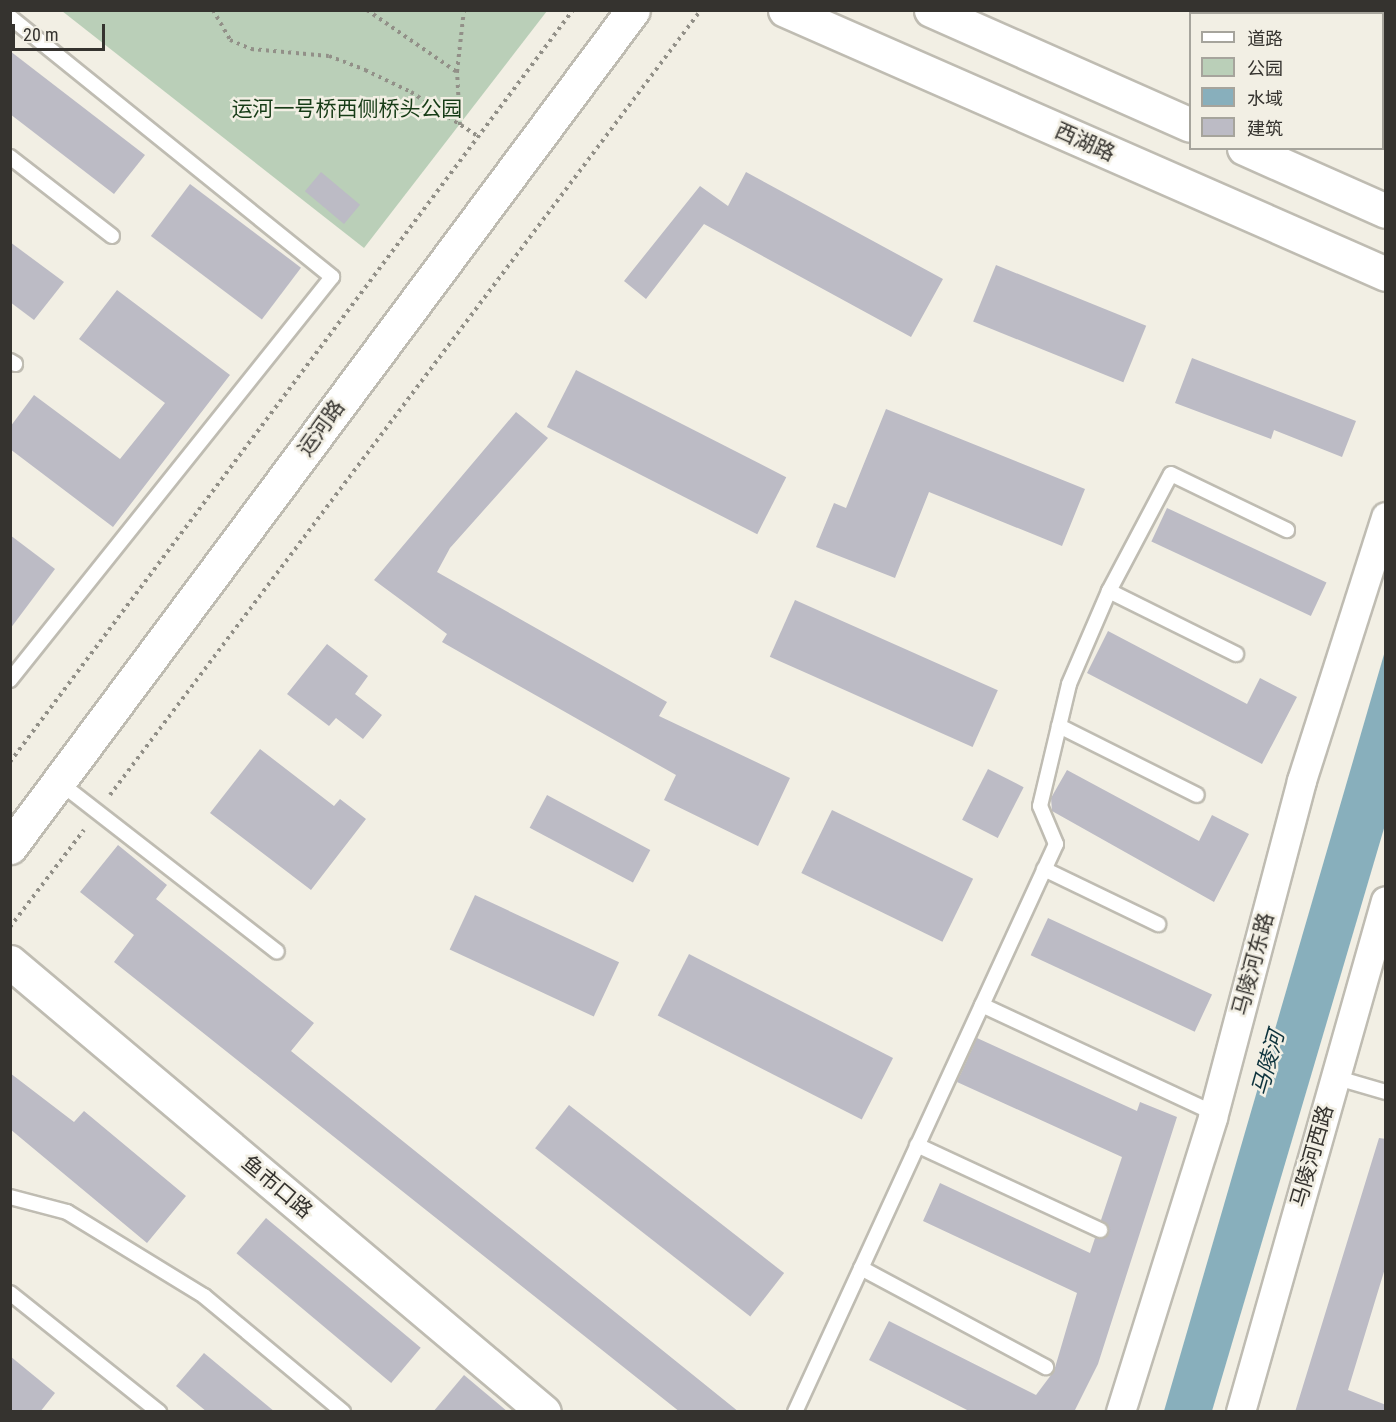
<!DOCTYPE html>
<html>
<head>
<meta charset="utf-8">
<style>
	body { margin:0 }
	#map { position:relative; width:1396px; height:1422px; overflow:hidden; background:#f2efe4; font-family:"Roboto Condensed","Noto Sans SC",sans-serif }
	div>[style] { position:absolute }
	.green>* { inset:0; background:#bacfb8 }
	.water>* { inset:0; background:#88afbc }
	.building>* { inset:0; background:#bcbbc5; transform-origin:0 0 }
	.path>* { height:4px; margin-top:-2px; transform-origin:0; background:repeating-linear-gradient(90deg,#929088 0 3px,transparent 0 7.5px) }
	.roads { filter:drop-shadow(2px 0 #bfbcb2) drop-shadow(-2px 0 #bfbcb2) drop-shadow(0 2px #bfbcb2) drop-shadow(0 -2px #bfbcb2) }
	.lane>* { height:14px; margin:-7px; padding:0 7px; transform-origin:7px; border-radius:7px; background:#fff }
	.street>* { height:28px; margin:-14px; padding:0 14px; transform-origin:14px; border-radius:14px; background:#fff }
	.secondary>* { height:33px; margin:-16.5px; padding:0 16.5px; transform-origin:16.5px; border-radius:16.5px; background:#fff }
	span { translate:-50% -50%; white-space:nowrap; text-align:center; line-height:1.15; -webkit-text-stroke:5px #f2efe4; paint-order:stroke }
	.park-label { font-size:21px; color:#173c17 }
	.street-label { font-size:21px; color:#35332f }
	.water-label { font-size:22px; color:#0d333d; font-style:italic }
	.frame { position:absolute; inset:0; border:12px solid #35332f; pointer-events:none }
	.legend { position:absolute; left:1189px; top:12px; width:195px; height:138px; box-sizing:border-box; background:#f2efe4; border:2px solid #a6a49c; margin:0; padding:8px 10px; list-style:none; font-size:18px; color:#35332f }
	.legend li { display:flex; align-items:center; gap:12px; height:30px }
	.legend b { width:30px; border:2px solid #a6a49c }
	.scale { position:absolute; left:12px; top:24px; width:93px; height:27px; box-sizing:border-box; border:3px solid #35332f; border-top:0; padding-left:8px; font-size:18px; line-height:21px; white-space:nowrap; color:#35332f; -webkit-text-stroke:4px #f2efe4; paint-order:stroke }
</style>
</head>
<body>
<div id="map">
	<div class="green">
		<div style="clip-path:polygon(62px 11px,547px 11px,364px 248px)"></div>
	</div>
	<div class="water">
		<div style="clip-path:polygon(1385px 651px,1385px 825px,1212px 1411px,1164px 1411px)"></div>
	</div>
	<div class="building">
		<div style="clip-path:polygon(10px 51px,145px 155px,114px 194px,10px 114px)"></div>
		<div style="left:321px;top:172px;width:51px;height:25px;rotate:40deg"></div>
		<div style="clip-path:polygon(746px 172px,943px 279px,911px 337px,704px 224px,646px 299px,624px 281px,700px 186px,728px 206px)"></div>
		<div style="left:190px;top:184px;width:139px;height:65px;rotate:37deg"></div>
		<div style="clip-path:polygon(10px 242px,64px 282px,34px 320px,10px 302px)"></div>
		<div style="left:996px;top:265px;width:162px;height:61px;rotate:22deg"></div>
		<div style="clip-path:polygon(117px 290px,230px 375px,113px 527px,10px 449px,10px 427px,34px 395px,120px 459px,165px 403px,79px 339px)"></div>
		<div style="clip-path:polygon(1192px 358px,1356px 421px,1342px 457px,1274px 430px,1271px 439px,1175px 403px)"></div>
		<div style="left:576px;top:370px;width:236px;height:64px;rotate:27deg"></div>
		<div style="clip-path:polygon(886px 409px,1085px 489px,1062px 546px,929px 492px,895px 578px,816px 547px,834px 503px,846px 508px)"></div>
		<div style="clip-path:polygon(516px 412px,548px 438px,450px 548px,437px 572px,667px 702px,659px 716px,790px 778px,758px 846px,664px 800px,676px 775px,442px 642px,447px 634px,374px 580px)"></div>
		<div style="left:1167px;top:508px;width:176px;height:37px;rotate:25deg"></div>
		<div style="clip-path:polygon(10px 535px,55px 569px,10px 629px)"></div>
		<div style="left:795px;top:600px;width:222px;height:62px;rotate:24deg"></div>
		<div style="clip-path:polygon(1108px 631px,1247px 704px,1260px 678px,1297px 697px,1262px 764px,1087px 673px)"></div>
		<div style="clip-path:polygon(327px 644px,368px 676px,355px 694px,382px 715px,363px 739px,336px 718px,329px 726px,287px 694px)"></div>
		<div style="clip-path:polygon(260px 749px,334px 806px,340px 799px,366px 819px,311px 890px,210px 813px)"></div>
		<div style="left:988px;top:769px;width:40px;height:57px;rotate:27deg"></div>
		<div style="clip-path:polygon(1067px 770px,1199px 841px,1212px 815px,1249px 834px,1214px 902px,1052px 811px,1051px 798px)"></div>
		<div style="left:547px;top:795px;width:117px;height:37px;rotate:28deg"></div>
		<div style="left:832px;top:810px;width:157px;height:70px;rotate:26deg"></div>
		<div style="clip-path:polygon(118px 845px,167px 885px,156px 899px,314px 1023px,291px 1051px,739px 1412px,680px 1412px,114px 962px,134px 935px,80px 892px)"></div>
		<div style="left:475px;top:895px;width:159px;height:60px;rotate:25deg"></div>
		<div style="left:1048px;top:918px;width:181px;height:41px;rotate:25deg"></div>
		<div style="left:689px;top:954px;width:229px;height:69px;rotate:27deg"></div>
		<div style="clip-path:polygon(977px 1038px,1137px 1111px,1140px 1102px,1177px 1117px,1098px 1364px,1074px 1412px,971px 1412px,869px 1360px,889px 1321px,1036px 1395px,1054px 1371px,1077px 1293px,923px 1221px,940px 1183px,1090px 1253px,1095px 1238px,1108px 1233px,1101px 1220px,1122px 1157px,957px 1082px)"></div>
		<div style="clip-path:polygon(10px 1073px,74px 1122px,84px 1111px,186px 1196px,147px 1243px,10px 1129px)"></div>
		<div style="left:569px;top:1105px;width:273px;height:55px;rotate:38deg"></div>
		<div style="clip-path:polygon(1379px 1138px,1386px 1139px,1386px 1265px,1348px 1390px,1386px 1405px,1386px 1412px,1295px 1412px)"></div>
		<div style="left:266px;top:1218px;width:202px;height:46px;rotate:40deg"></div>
		<div style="clip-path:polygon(204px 1353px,275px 1412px,207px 1412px,176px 1386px)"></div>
		<div style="clip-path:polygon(10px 1356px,55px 1393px,40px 1412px,10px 1412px)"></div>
		<div style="clip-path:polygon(464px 1375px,508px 1412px,433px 1412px)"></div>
	</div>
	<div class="path">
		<div style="left:213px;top:10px;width:34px;rotate:60deg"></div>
		<div style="left:230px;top:40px;width:23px;rotate:23deg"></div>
		<div style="left:251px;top:49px;width:78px;rotate:5.1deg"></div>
		<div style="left:329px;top:56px;width:39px;rotate:21deg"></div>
		<div style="left:365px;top:70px;width:51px;rotate:25.6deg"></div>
		<div style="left:411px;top:92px;width:82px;rotate:33.5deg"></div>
		<div style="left:367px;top:10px;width:109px;rotate:34.6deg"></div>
		<div style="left:460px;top:125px;width:53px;rotate:-93.2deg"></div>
		<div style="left:457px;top:72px;width:62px;rotate:-83.6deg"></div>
		<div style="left:10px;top:762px;width:939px;rotate:-53.18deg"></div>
		<div style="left:110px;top:795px;width:983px;rotate:-53.03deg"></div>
		<div style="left:10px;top:927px;width:122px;rotate:-52.7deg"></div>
	</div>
	<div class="roads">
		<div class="lane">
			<div style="left:10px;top:17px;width:414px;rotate:38.9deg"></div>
			<div style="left:332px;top:277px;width:516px;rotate:128.63deg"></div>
			<div style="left:10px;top:157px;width:129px;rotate:37.8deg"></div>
			<div style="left:10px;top:361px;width:6px;rotate:31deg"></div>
			<div style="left:1109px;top:591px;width:142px;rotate:26.4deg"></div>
			<div style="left:1059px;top:726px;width:154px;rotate:26.6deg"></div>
			<div style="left:59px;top:782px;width:276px;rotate:37.9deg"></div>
			<div style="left:1044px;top:869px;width:127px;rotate:25.8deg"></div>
			<div style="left:982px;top:1005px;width:256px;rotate:25deg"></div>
			<div style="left:1334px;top:1077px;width:54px;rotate:16.1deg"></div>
			<div style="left:917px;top:1145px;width:202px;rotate:24.9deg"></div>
			<div style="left:10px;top:1197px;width:59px;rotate:14.7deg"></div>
			<div style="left:67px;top:1212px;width:161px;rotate:31.5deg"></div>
			<div style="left:204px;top:1296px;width:181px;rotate:39.8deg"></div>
			<div style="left:861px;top:1268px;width:210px;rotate:28.2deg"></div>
			<div style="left:10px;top:1293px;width:191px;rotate:38.6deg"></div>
			<div style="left:795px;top:1412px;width:625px;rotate:-65.32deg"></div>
			<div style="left:1056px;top:844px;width:41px;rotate:-112.8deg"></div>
			<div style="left:1040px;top:806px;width:125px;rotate:-76.6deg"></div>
			<div style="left:1069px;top:684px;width:101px;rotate:-66.7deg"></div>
			<div style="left:1109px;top:591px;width:132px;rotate:-62.1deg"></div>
			<div style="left:1171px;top:474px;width:129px;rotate:25.8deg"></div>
		</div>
		<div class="street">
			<div style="left:1121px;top:1412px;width:308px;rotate:-72.6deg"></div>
			<div style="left:1213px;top:1118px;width:349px;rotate:-75.2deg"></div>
			<div style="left:1302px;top:781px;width:277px;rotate:-72.3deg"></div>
			<div style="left:1241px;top:1412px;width:531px;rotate:-74.16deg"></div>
		</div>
		<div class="secondary">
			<div style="left:785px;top:10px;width:656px;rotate:23.71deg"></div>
			<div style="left:931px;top:10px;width:283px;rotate:23.9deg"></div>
			<div style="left:1244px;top:148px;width:155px;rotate:23.9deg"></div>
			<div style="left:10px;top:847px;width:1043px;rotate:-53.34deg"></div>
			<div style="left:10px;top:962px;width:698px;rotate:40.12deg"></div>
		</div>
	</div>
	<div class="park-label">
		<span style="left:347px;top:109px">运河一号桥西侧桥头公园</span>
	</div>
	<div class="street-label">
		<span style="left:1085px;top:142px;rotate:24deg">西湖路</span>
		<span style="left:321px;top:428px;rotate:-54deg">运河路</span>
		<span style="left:1253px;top:964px;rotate:-75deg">马陵河东路</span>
		<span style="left:1312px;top:1156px;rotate:-74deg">马陵河西路</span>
		<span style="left:277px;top:1187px;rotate:40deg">鱼市口路</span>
	</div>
	<div class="water-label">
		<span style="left:1268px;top:1063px;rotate:-74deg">马陵河</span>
	</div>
	<div class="frame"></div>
	<ul class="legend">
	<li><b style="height:8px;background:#fff"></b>道路</li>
	<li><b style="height:16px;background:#bacfb8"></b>公园</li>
	<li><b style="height:16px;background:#88afbc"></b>水域</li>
	<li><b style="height:16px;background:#bcbbc5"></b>建筑</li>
	</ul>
	<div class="scale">20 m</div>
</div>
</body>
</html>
